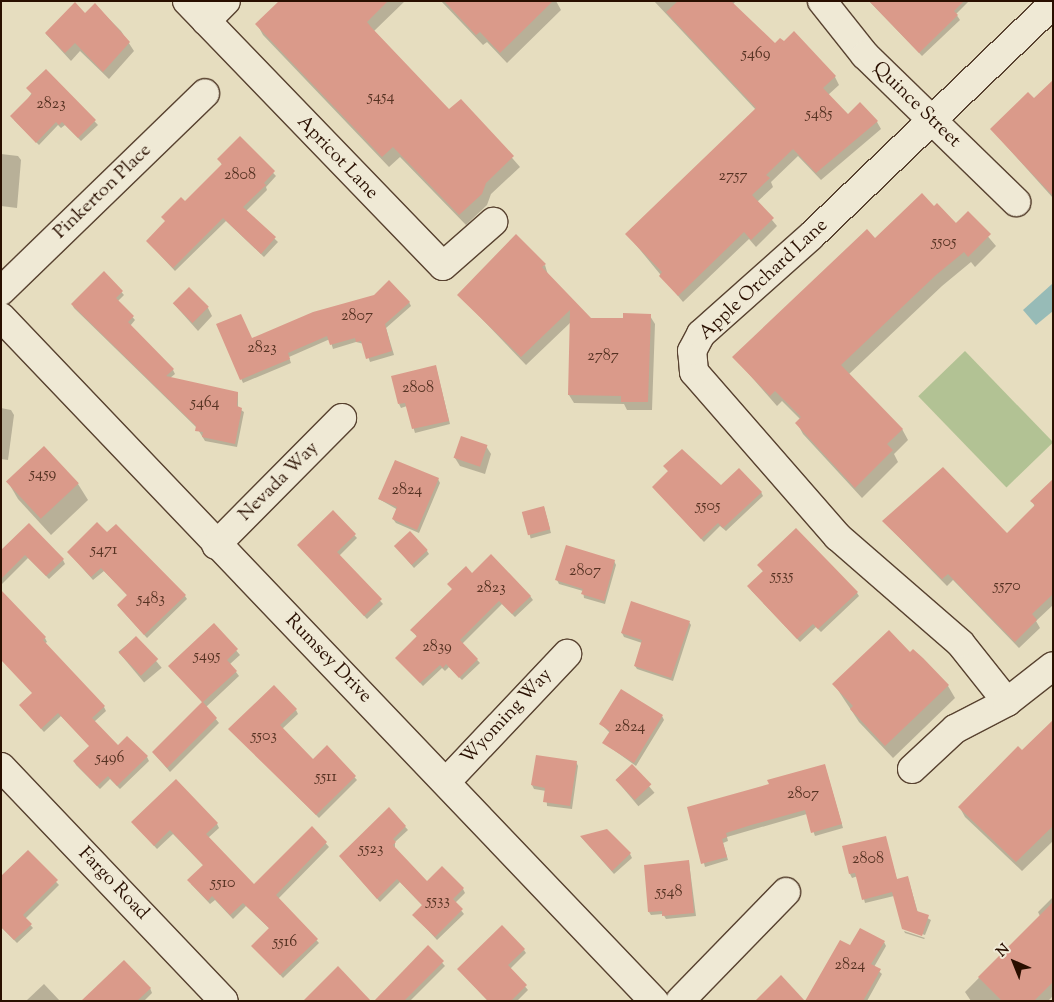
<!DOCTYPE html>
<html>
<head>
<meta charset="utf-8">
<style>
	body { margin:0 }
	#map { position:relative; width:1054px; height:1002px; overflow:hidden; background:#e6ddbf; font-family:"Sorts Mill Goudy",serif }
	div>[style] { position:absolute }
	.green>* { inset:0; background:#b2c294; transform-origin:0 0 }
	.water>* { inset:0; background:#97bbb7 }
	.shadow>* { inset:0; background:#0003; transform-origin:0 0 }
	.building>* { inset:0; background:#da9a8a; transform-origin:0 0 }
	.roads { filter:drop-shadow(1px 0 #584230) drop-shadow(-1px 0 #584230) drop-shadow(0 1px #584230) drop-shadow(0 -1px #584230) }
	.minor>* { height:28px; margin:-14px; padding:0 14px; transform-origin:14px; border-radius:14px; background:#efe9d5 }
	span { translate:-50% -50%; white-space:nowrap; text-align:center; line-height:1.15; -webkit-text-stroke:5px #efe9d5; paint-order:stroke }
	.number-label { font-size:16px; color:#553222 }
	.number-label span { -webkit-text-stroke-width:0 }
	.street-label { font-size:19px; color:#290f00 }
	.frame { position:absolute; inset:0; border:2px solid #290f00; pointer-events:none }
	.north { position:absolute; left:989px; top:937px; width:50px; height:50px; -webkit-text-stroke:4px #efe9d5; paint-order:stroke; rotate:316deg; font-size:14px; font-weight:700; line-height:20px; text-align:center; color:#290f00 }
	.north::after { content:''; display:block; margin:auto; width:18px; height:22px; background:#290f00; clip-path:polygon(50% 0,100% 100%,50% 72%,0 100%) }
</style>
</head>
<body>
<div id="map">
	<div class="green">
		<div style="left:965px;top:351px;width:127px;height:65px;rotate:46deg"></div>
	</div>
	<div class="water">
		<div style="clip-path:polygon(1052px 284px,1053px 311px,1036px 325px,1023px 310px)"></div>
	</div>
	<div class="shadow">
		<div style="clip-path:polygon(281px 1px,405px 1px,374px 31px,449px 111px,461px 100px,520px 167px,491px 194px,487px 205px,466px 225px,400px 157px,389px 167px,263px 35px,257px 24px)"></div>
		<div style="clip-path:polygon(441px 1px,556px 1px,561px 10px,507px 63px,487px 42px,483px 45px)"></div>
		<div style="clip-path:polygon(654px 1px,736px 1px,733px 4px,775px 45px,835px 77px,839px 85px,828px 95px,848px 115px,877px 122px,881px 129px,821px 180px,798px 156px,771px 182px,773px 187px,757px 202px,777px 226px,756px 247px,749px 239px,683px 302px,627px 234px,756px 110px)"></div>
		<div style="clip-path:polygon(869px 1px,969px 1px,956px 14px,960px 20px,922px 56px)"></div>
		<div style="clip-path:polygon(95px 5px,121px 31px,134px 51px,109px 79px,80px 51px,71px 61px,46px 34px,85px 14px)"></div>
		<div style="clip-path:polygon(46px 71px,98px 125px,81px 141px,65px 125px,61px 128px,58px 125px,39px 145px,14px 120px)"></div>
		<div style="clip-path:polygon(1053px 87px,1053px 198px,991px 129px)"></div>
		<div style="clip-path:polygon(240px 138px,276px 176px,266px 187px,267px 190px,246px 211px,278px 242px,264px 257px,226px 221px,175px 271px,147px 241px,222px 165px,219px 159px)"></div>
		<div style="clip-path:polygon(1px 154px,18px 156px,21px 160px,17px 208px,1px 206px)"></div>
		<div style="clip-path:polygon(934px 208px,955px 224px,968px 213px,996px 246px,975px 267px,971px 262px,942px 286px,848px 375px,902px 429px,908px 440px,894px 454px,898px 462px,862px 498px,803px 434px,797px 423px,800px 419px,782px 401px,777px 406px,734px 357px,875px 239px)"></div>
		<div style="clip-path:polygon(545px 265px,548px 275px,590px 319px,624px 320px,650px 316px,655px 324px,652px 410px,627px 410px,624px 404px,574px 403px,569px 395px,571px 322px,526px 365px,459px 295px)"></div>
		<div style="clip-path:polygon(104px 273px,124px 295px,118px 301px,135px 320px,130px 326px,173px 370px,175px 374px,170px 378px,238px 393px,238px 408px,244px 412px,237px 447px,205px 441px,197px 428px,74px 308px,72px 304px)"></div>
		<div style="clip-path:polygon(409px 302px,411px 306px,386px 328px,394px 355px,370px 362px,364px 344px,356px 342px,333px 349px,330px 339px,289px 357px,291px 363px,243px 383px,218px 325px,252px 339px)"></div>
		<div style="clip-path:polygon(174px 304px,208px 308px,212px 316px,198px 331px)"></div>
		<div style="clip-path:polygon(436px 367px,450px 424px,415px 433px,407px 406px,401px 408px,399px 404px)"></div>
		<div style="clip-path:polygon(1px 408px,11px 410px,14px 415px,8px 460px,1px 459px)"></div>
		<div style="clip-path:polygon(486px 446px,491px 454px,485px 474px,460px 466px,455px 458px)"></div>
		<div style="clip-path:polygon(665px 467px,721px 486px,761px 492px,763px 496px,726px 531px,720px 526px,704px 542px,653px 487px,669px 472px)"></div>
		<div style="clip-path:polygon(438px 479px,440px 483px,419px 533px,396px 523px,393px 519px,398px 510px,379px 499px)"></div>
		<div style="clip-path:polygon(1053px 481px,1053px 605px,1036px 621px,1040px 628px,1019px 648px,953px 580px,947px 586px,883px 521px,1007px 534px,1035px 507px,1032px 501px)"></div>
		<div style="clip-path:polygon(8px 482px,78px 484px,88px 500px,51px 535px,18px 499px)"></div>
		<div style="left:544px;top:507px;width:27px;height:21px;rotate:75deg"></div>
		<div style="clip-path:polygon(333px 512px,357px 538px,339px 556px,383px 604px,367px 619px,298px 545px)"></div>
		<div style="clip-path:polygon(395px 546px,427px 551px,429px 554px,414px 568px)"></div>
		<div style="clip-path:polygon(1px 551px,63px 560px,65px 564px,49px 579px,28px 558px,1px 585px)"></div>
		<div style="clip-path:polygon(68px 552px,185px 596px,187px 599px,147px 638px,118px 606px,128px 596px,104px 571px,93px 580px)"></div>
		<div style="clip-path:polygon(614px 561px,616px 565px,605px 604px,584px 598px,583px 591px,559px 584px,557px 580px)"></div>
		<div style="clip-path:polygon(761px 569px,857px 593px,859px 596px,821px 632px,816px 627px,800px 642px,751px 590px,764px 572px)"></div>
		<div style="clip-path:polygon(472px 575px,530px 596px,533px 600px,515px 617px,502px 604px,462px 644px,480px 663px,462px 680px,449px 667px,445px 671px,442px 668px,423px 686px,397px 659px,417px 637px,412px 630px,453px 590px,449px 584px)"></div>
		<div style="clip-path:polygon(10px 601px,45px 638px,47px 642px,44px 644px,104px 707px,106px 711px,94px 722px,118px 747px,147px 757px,149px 761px,120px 789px,110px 779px,100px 789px,76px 765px,74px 761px,90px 746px,61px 716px,44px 732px,23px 709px,21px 705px,33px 694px)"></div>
		<div style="clip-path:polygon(689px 622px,691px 625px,673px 681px,637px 669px,635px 666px,642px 643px,624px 637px,622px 633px)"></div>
		<div style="clip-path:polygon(214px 625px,240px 655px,230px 664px,239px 676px,206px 707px,219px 723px,170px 772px,153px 752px,203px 703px,170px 666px)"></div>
		<div style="left:136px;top:637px;width:40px;height:23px;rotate:50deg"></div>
		<div style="clip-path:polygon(910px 654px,948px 686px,955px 698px,893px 758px,859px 722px,834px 684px)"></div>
		<div style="clip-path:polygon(296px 710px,298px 714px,282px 729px,313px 761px,327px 747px,357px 780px,319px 818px,230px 729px)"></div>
		<div style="clip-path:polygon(662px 716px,664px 720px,636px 766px,604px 743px,610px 733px,601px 724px)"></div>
		<div style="clip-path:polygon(1053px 722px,1053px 841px,1022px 871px,965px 817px,960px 808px)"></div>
		<div style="clip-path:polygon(576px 762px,578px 766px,572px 809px,547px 806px,546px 791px,534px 789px,532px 785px)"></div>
		<div style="left:632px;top:766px;width:35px;height:21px;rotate:50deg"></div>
		<div style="clip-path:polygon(825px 766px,843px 828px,815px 836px,807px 814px,727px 837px,728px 841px,723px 843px,728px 860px,705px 867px,689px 808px,770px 785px)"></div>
		<div style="clip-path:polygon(389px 809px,408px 830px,395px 842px,395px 849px,427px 883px,463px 889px,465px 893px,455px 903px,464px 914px,437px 940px,414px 915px,423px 906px,400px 882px,380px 902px,343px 860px)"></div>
		<div style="clip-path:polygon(132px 822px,217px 824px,219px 828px,208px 838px,254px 886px,312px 828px,329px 847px,278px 899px,319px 943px,283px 978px,253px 946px,270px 929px,246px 906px,233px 919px,215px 900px,210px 904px,191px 884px,204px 866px,173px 834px,157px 849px)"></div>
		<div style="clip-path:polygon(581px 837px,630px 854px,632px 858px,614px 874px)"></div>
		<div style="clip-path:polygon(885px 837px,897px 880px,908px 878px,918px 913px,931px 920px,925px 935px,903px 928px,894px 896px,865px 903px,858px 876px,852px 878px,850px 874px,844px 847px)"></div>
		<div style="clip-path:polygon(28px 852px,59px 885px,25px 919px,33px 928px,17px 943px,1px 927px)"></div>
		<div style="clip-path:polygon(689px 862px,696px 916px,666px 919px,663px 914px,651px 915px,649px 912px)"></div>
		<div style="clip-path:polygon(1053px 897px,1053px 996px,1048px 1001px,971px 1001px,965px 992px,1040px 916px,1038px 912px)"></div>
		<div style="clip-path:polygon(904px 931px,925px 938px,924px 939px,905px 933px)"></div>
		<div style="clip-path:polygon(884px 942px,886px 946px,874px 967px,882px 974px,867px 1001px,841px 1001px,850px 947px)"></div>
		<div style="clip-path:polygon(428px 947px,445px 966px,410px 1001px,376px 1001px)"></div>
		<div style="clip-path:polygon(524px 950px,526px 953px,510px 969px,528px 990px,517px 1001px,488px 1001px,458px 969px)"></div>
		<div style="clip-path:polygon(44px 984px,60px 1001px,26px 1001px)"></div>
		<div style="clip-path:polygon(150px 988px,152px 993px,144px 1001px,83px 1001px)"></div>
	</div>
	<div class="building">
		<div style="clip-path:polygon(279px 1px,388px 1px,367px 22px,371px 27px,449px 109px,461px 99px,514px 156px,486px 183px,482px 194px,459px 215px,393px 147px,382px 157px,255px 24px)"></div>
		<div style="clip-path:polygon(444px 1px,553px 1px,500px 53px,480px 32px,476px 35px)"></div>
		<div style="clip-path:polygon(678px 1px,731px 1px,775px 43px,780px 38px,784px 41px,794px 31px,836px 76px,823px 88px,848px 114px,860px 102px,878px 121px,816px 173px,793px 149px,766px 175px,770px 178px,752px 195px,774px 218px,751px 240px,744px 232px,678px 296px,659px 276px,662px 272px,625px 234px,756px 108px,666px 12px)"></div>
		<div style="clip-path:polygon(869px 1px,964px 1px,954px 11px,958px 15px,919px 53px)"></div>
		<div style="clip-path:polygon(75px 2px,85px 13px,95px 3px,130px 42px,103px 72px,75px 43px,65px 53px,45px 33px)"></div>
		<div style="clip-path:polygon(46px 69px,96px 120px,78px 138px,62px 122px,59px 125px,56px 122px,36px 143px,10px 116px,32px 94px,26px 88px)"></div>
		<div style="clip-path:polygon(1053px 80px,1053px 196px,990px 129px,1028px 92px,1034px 98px)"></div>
		<div style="clip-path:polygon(240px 136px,275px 171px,264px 183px,266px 185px,243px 207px,276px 237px,261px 254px,223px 218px,173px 268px,146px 241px,165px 221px,161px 217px,181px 197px,185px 201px,222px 164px,217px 159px)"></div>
		<div style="clip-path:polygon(922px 193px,934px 206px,937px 203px,956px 223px,968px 211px,991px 234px,968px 257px,964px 252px,936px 275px,841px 365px,903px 429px,887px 444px,893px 450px,855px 488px,795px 423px,801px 417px,775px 391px,770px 396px,732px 357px,867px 229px,875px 238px)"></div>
		<div style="clip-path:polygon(516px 234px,546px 264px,542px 267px,591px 318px,623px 318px,623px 313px,651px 314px,648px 402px,621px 402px,621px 396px,568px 395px,570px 310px,521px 357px,457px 295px)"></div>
		<div style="clip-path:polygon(104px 271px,123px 291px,116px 298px,134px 316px,128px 322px,174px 369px,166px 376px,238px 392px,237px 406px,242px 408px,235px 444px,202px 437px,203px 432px,195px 431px,196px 426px,71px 304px)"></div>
		<div style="clip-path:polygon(389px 280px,410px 302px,385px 324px,392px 351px,366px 359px,361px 341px,356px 342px,355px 338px,330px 345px,327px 336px,288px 353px,290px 359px,240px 380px,216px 324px,241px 314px,252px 338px,313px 312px,374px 295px)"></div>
		<div style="left:189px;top:287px;width:28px;height:23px;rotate:45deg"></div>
		<div style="clip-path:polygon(436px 365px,449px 421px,412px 429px,405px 403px,398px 404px,391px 376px)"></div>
		<div style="left:461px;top:436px;width:28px;height:23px;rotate:19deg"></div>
		<div style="left:44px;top:446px;width:51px;height:52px;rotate:47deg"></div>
		<div style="clip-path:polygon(682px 449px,721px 485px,739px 468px,762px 492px,723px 528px,718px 523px,701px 539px,652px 487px,668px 471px,663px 466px)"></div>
		<div style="clip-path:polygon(395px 460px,439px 478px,417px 530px,392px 519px,397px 507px,378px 499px)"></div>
		<div style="clip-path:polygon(943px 467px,1007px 533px,1035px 505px,1030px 501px,1053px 479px,1053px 594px,1032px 614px,1037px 620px,1015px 642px,948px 574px,942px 579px,882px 521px)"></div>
		<div style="left:544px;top:506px;width:24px;height:23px;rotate:75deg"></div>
		<div style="clip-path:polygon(333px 510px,356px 534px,337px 552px,382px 599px,364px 616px,297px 545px)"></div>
		<div style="clip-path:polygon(97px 522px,107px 532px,116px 524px,186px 595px,144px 635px,117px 605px,127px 595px,101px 568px,91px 577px,67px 552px)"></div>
		<div style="clip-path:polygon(29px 523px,64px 559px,46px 576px,25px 555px,1px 579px,1px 550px)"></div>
		<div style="clip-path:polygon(796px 528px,858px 592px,818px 629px,813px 624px,797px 639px,747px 586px,763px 571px,757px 565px)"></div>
		<div style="left:410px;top:531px;width:26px;height:22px;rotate:47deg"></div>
		<div style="clip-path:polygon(566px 545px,615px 560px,604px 601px,581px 594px,583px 589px,555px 580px)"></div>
		<div style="clip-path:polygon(491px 554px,531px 596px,512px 614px,499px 601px,460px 640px,478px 659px,459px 678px,446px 664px,443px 668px,440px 665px,420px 683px,395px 658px,417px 636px,410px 630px,452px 589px,447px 584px,466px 566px,472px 573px)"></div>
		<div style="clip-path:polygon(1px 590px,46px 637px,43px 640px,105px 706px,92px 718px,118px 745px,127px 736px,148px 756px,117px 786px,108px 776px,97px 786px,73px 761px,89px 746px,58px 713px,41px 729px,19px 705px,32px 693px,1px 660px)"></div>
		<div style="clip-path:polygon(631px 601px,690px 621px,671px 678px,634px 666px,642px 640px,621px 633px)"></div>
		<div style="clip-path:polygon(214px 623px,238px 649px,227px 660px,237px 671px,203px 702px,217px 718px,167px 768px,152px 752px,202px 702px,168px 666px)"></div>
		<div style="clip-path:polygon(889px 630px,910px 652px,913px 649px,923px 658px,949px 685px,885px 746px,850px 709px,853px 706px,832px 684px)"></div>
		<div style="left:136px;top:636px;width:32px;height:24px;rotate:46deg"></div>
		<div style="clip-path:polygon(274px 685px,297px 709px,280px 725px,313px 759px,327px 745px,356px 776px,316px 815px,228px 729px)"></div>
		<div style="clip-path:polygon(621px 689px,663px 715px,634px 763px,602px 743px,610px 731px,599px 724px)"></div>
		<div style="clip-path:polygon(1053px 720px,1053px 826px,1016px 862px,958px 807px,1018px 746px,1022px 750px)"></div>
		<div style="clip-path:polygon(536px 755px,577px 761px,570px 806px,543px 802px,545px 788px,531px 785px)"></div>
		<div style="left:632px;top:764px;width:28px;height:23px;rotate:46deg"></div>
		<div style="clip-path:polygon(825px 764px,842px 824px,811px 833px,805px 810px,751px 825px,726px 833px,727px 837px,722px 839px,727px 857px,701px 864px,687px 807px,769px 784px,767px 780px)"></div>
		<div style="clip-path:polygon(176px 779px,218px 823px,206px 834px,254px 884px,312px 826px,327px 842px,276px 895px,318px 939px,280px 975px,251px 946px,269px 928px,243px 903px,230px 915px,212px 896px,208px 901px,187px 880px,203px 865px,170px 830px,154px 846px,131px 822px)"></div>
		<div style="clip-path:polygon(389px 807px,406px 826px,393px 839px,396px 842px,393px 845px,427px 881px,442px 866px,464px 888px,453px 899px,463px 909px,435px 937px,412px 915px,422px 905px,397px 879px,377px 899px,339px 856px)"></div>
		<div style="clip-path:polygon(607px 829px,631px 853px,612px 871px,580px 836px)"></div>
		<div style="clip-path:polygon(886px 836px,897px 879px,908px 876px,917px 911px,929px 915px,922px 936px,902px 929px,892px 892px,862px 900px,855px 873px,849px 874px,842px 846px)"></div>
		<div style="clip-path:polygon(28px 850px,58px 880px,23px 915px,32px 924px,14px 940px,1px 927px,1px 876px)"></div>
		<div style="clip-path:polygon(689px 860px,694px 913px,662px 916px,662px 911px,648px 912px,644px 865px)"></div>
		<div style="clip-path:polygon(1053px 902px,1053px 982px,1034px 1001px,1002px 1001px,978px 977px)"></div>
		<div style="clip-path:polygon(502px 925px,525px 949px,508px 965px,527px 985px,511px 1001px,488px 1001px,457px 969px)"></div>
		<div style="clip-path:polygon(860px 928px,885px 941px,871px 964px,881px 969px,863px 1001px,805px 1001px,840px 940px,850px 945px)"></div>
		<div style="clip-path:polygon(428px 945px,444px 961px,404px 1001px,374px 1001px)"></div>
		<div style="clip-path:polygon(124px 960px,151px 988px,137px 1001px,81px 1001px)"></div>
		<div style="clip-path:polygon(338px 966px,371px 1001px,303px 1001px)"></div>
		<div style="clip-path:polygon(781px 975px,805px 1001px,755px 1001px)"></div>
	</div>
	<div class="roads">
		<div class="minor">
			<div style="left:187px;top:1px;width:368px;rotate:46deg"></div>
			<div style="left:443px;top:266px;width:67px;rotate:-41.3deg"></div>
			<div style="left:822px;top:1px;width:69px;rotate:51.5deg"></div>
			<div style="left:865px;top:55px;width:211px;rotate:44.2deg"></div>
			<div style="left:206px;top:21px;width:28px;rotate:-45deg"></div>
			<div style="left:1px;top:291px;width:284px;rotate:-44.1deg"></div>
			<div style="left:1px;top:317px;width:946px;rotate:46.33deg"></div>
			<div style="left:216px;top:545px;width:179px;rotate:-45.2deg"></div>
			<div style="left:1007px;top:702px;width:75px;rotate:-128.5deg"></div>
			<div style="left:960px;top:643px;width:162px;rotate:-139deg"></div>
			<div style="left:838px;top:537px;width:219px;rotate:-131.1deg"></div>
			<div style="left:694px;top:372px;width:21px;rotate:-95deg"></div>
			<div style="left:692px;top:351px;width:19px;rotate:-62deg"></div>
			<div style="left:701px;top:334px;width:147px;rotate:-41.7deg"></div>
			<div style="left:811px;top:236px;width:335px;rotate:-43.8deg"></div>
			<div style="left:1px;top:767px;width:323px;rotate:46.4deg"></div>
			<div style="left:912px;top:769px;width:59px;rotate:-42.9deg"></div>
			<div style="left:955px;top:729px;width:59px;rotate:-27.4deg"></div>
			<div style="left:1007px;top:702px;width:58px;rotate:-38deg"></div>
			<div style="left:447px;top:781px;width:175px;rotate:-46.6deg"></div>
			<div style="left:680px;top:1001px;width:152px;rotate:-45.8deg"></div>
		</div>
	</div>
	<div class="number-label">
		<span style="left:756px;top:55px">5469</span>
		<span style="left:381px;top:98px">5454</span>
		<span style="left:51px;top:105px">2823</span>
		<span style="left:819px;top:115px">5485</span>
		<span style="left:240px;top:176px">2808</span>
		<span style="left:733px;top:177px">2757</span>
		<span style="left:944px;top:243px">5505</span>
		<span style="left:357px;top:317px">2807</span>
		<span style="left:262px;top:349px">2823</span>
		<span style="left:603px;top:357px">2787</span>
		<span style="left:418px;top:389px">2808</span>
		<span style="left:205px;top:404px">5464</span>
		<span style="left:43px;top:475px">5459</span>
		<span style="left:407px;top:491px">2824</span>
		<span style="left:708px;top:507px">5505</span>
		<span style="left:104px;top:551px">5471</span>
		<span style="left:585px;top:572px">2807</span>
		<span style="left:782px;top:577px">5535</span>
		<span style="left:1007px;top:587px">5570</span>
		<span style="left:491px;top:589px">2823</span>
		<span style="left:151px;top:600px">5483</span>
		<span style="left:437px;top:648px">2839</span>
		<span style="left:207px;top:657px">5495</span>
		<span style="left:630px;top:728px">2824</span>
		<span style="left:264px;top:737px">5503</span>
		<span style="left:110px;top:759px">5496</span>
		<span style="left:326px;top:778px">5511</span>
		<span style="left:803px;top:795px">2807</span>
		<span style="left:371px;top:850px">5523</span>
		<span style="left:868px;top:860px">2808</span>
		<span style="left:223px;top:884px">5510</span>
		<span style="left:669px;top:893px">5548</span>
		<span style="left:438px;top:902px">5533</span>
		<span style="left:285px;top:943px">5516</span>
		<span style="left:850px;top:966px">2824</span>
	</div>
	<div class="street-label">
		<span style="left:916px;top:105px;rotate:44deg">Quince Street</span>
		<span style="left:337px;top:158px;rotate:46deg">Apricot Lane</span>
		<span style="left:103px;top:192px;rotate:-44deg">Pinkerton Place</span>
		<span style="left:764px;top:280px;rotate:-43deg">Apple Orchard Lane</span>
		<span style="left:279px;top:482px;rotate:-45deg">Nevada Way</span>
		<span style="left:328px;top:659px;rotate:46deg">Rumsey Drive</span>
		<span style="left:507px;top:717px;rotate:-47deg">Wyoming Way</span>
		<span style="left:113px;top:884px;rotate:46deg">Fargo Road</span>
	</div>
	<div class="frame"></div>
	<div class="north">N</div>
</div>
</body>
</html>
